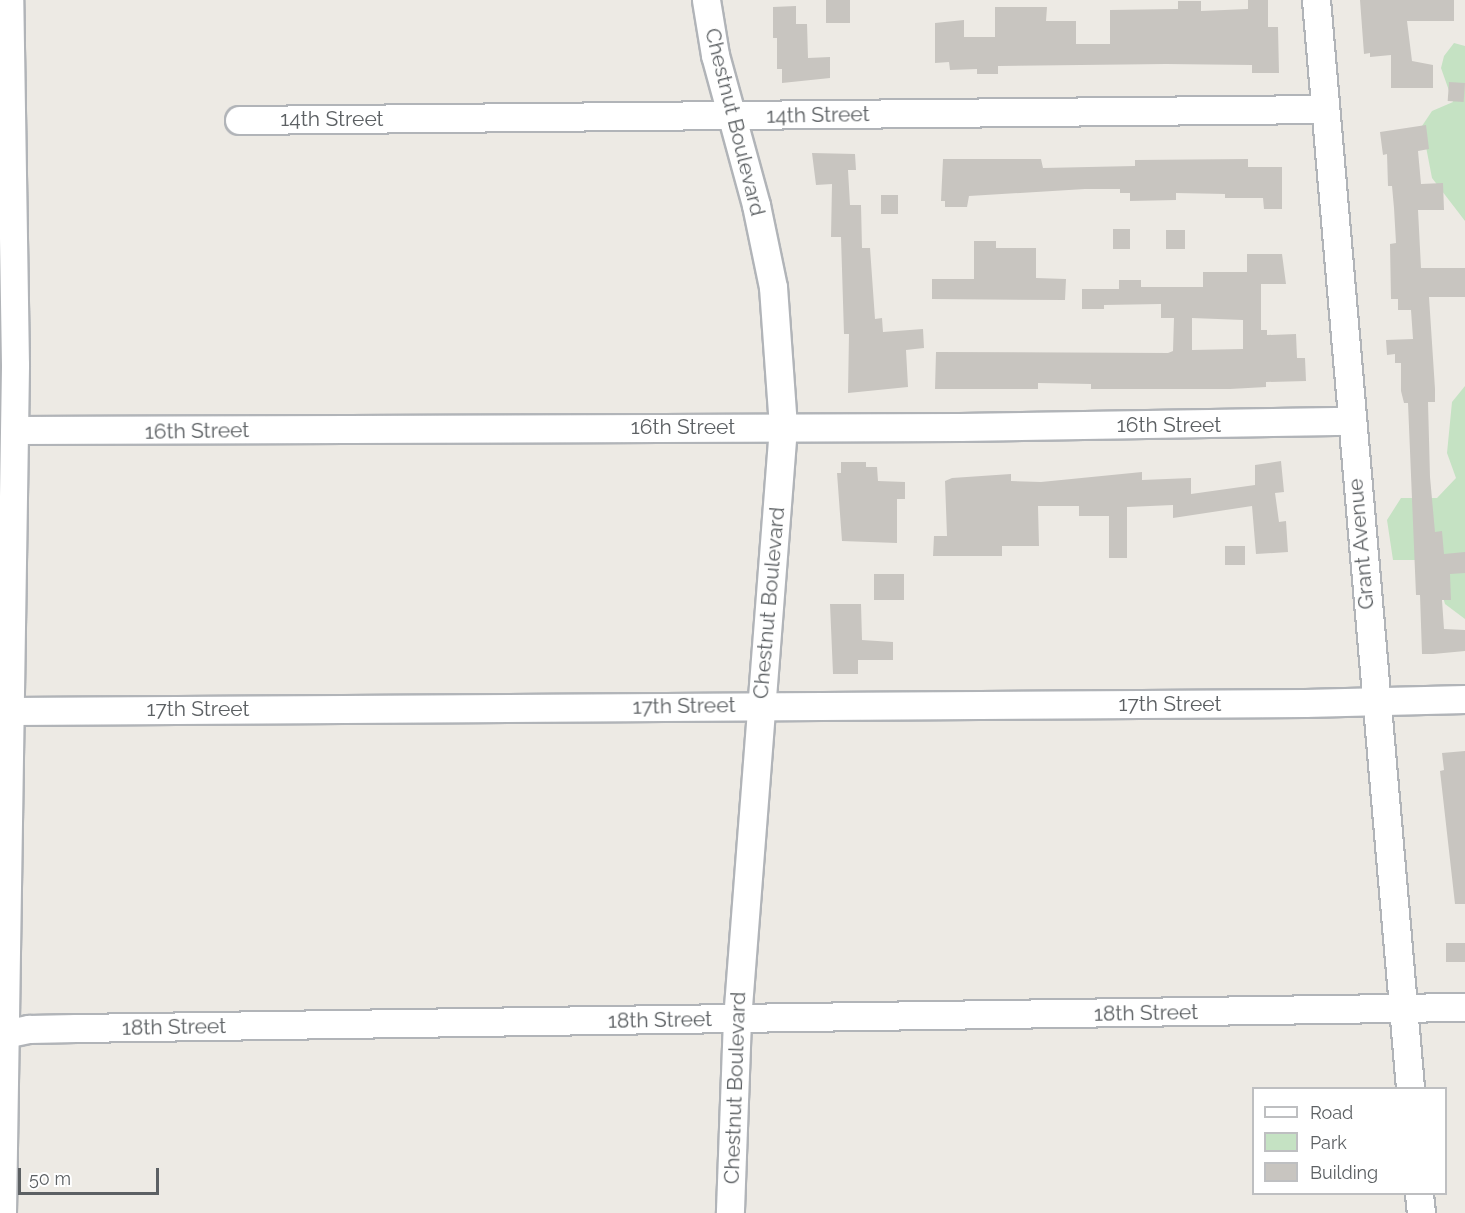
<!DOCTYPE html>
<html>
<head>
<meta charset="utf-8">
<style>
	body { margin:0 }
	#map { position:relative; width:1465px; height:1213px; overflow:hidden; background:#edeae4; font-family:Raleway,sans-serif }
	div>[style] { position:absolute }
	.green>* { inset:0; background:#c5e2c3 }
	.building>* { inset:0; background:#c8c5c0; transform-origin:0 0 }
	.roads { filter:drop-shadow(2px 0 #b1b4b8) drop-shadow(-2px 0 #b1b4b8) drop-shadow(0 2px #b1b4b8) drop-shadow(0 -2px #b1b4b8) }
	.minor>* { height:27px; margin:-13.5px; padding:0 13.5px; transform-origin:13.5px; border-radius:13.5px; background:#fff }
	span { translate:-50% -50%; white-space:nowrap; text-align:center; line-height:1.15; -webkit-text-stroke:4.5px #fff; paint-order:stroke }
	.street-label { font-size:21px; color:#5c6063 }
	.legend { position:absolute; left:1252px; top:1087px; width:195px; height:108px; box-sizing:border-box; background:#fff; border:2px solid #bebfc1; margin:0; padding:8px 10px; list-style:none; font-size:18px; color:#5c6063 }
	.legend li { display:flex; align-items:center; gap:12px; height:30px }
	.legend b { width:30px; border:2px solid #bebfc1 }
	.scale { position:absolute; left:18px; top:1168px; width:141px; height:27px; box-sizing:border-box; border:3px solid #5c6063; border-top:0; padding-left:8px; font-size:18px; line-height:21px; white-space:nowrap; color:#5c6063; -webkit-text-stroke:4px #fff; paint-order:stroke }
</style>
</head>
<body>
<div id="map">
	<div class="green">
		<div style="clip-path:polygon(1454px 43px,1465px 46px,1465px 221px,1432px 178px,1422px 126px,1432px 111px,1453px 102px,1441px 68px,1444px 56px)"></div>
		<div style="clip-path:polygon(1465px 386px,1465px 619px,1445px 604px,1437px 576px,1420px 560px,1393px 560px,1387px 520px,1401px 498px,1437px 498px,1456px 478px,1447px 453px,1452px 402px)"></div>
	</div>
	<div class="building">
		<div style="left:826px;top:0;width:24px;height:23px"></div>
		<div style="clip-path:polygon(1248px 0,1268px 0,1268px 27px,1278px 27px,1279px 73px,1252px 73px,1252px 65px,1166px 64px,998px 66px,998px 74px,977px 74px,977px 69px,950px 70px,949px 62px,935px 63px,935px 23px,964px 20px,964px 37px,995px 37px,995px 7px,1047px 7px,1046px 21px,1076px 21px,1076px 44px,1110px 44px,1110px 10px,1178px 9px,1178px 1px,1201px 1px,1201px 11px,1248px 9px)"></div>
		<div style="clip-path:polygon(1360px 0,1454px 0,1454px 21px,1407px 21px,1412px 61px,1433px 65px,1433px 88px,1391px 88px,1391px 55px,1370px 57px,1370px 53px,1364px 54px)"></div>
		<div style="clip-path:polygon(796px 6px,796px 24px,807px 24px,808px 58px,830px 57px,830px 78px,782px 83px,782px 69px,777px 69px,777px 38px,773px 38px,773px 7px)"></div>
		<div style="left:1449px;top:82px;width:16px;height:19px;rotate:4deg"></div>
		<div style="clip-path:polygon(1426px 125px,1429px 149px,1418px 151px,1421px 184px,1443px 183px,1444px 210px,1418px 210px,1421px 268px,1465px 268px,1465px 297px,1429px 297px,1435px 389px,1435px 402px,1428px 402px,1430px 477px,1435px 532px,1442px 531px,1444px 554px,1465px 552px,1465px 573px,1450px 574px,1451px 600px,1442px 600px,1444px 629px,1465px 630px,1465px 651px,1433px 654px,1422px 654px,1420px 595px,1416px 595px,1408px 403px,1404px 403px,1401px 391px,1401px 363px,1395px 363px,1395px 354px,1387px 355px,1386px 340px,1413px 339px,1411px 310px,1398px 310px,1398px 299px,1391px 299px,1390px 244px,1396px 243px,1394px 208px,1392px 186px,1388px 186px,1387px 154px,1383px 155px,1380px 132px)"></div>
		<div style="clip-path:polygon(812px 153px,855px 154px,856px 170px,848px 170px,850px 205px,861px 205px,862px 248px,870px 248px,875px 319px,882px 318px,883px 332px,923px 329px,924px 348px,906px 350px,908px 387px,848px 393px,849px 334px,844px 334px,841px 237px,831px 237px,832px 184px,816px 185px)"></div>
		<div style="clip-path:polygon(943px 159px,1041px 159px,1043px 168px,1135px 166px,1135px 160px,1248px 159px,1248px 167px,1282px 167px,1282px 209px,1264px 209px,1263px 198px,1225px 198px,1225px 194px,1176px 193px,1176px 200px,1130px 201px,1130px 193px,1120px 193px,1120px 189px,1085px 189px,969px 196px,967px 207px,945px 207px,945px 201px,941px 201px)"></div>
		<div style="left:898px;top:195px;width:19px;height:17px;rotate:90deg"></div>
		<div style="left:1113px;top:229px;width:17px;height:20px"></div>
		<div style="left:1166px;top:230px;width:19px;height:19px"></div>
		<div style="clip-path:polygon(974px 241px,996px 241px,996px 248px,1036px 248px,1036px 278px,1066px 279px,1065px 300px,932px 299px,932px 279px,974px 279px)"></div>
		<div style="clip-path:polygon(evenodd,1247px 254px,1282px 254px,1286px 284px,1261px 284px,1261px 330px,1267px 330px,1267px 335px,1296px 334px,1297px 358px,1305px 358px,1306px 381px,1266px 382px,1266px 387px,1230px 389px,1091px 389px,1091px 384px,1038px 383px,1038px 389px,935px 389px,936px 352px,1168px 353px,1173px 351px,1174px 318px,1161px 318px,1161px 304px,1104px 305px,1104px 309px,1082px 309px,1082px 289px,1119px 289px,1119px 280px,1141px 280px,1141px 287px,1203px 287px,1203px 272px,1247px 272px,1247px 254px,1192px 318px,1243px 320px,1243px 349px,1192px 350px,1192px 318px)"></div>
		<div style="clip-path:polygon(1281px 461px,1284px 492px,1275px 493px,1279px 522px,1286px 521px,1288px 552px,1256px 554px,1252px 506px,1173px 518px,1173px 505px,1127px 507px,1127px 558px,1109px 558px,1109px 516px,1079px 516px,1079px 506px,1038px 506px,1039px 546px,1002px 546px,1002px 556px,933px 556px,934px 536px,947px 536px,945px 481px,952px 478px,1011px 474px,1011px 481px,1041px 482px,1142px 472px,1142px 480px,1191px 478px,1191px 494px,1255px 485px,1255px 465px)"></div>
		<div style="clip-path:polygon(841px 462px,866px 462px,866px 467px,877px 467px,878px 481px,905px 482px,905px 499px,897px 499px,897px 543px,842px 541px,837px 473px,841px 473px)"></div>
		<div style="left:1245px;top:546px;width:19px;height:20px;rotate:90deg"></div>
		<div style="left:874px;top:574px;width:30px;height:26px"></div>
		<div style="clip-path:polygon(830px 604px,861px 604px,862px 640px,893px 642px,893px 660px,858px 660px,858px 674px,833px 674px)"></div>
		<div style="clip-path:polygon(1465px 751px,1465px 904px,1455px 904px,1440px 771px,1444px 770px,1442px 753px)"></div>
		<div style="left:1465px;top:943px;width:19px;height:19px;rotate:90deg"></div>
	</div>
	<div class="roads">
		<div class="minor">
			<div style="left:706px;top:0;width:56px;rotate:80.7deg"></div>
			<div style="left:715px;top:55px;width:156px;rotate:74.7deg"></div>
			<div style="left:756px;top:205px;width:84px;rotate:78.3deg"></div>
			<div style="left:773px;top:287px;width:140px;rotate:85.9deg"></div>
			<div style="left:783px;top:427px;width:594px;rotate:94.44deg"></div>
			<div style="left:737px;top:1019px;width:194px;rotate:92.1deg"></div>
			<div style="left:1316px;top:0;width:1092px;rotate:85.06deg"></div>
			<div style="left:239px;top:120px;width:1086px;rotate:-0.58deg"></div>
			<div style="left:15px;top:430px;width:945px;rotate:-0.18deg"></div>
			<div style="left:960px;top:427px;width:391px;rotate:-0.9deg"></div>
			<div style="left:11px;top:711px;width:1294px;rotate:-0.35deg"></div>
			<div style="left:1305px;top:703px;width:160px;rotate:-1.4deg"></div>
			<div style="left:0;top:1035px;width:30px;rotate:-12deg"></div>
			<div style="left:29px;top:1029px;width:47px;rotate:-1.2deg"></div>
			<div style="left:76px;top:1028px;width:1389px;rotate:-0.87deg"></div>
			<div style="left:1419px;top:1194px;width:19px;rotate:84deg"></div>
			<div style="left:2px;top:1213px;width:848px;rotate:-89.12deg"></div>
			<div style="left:15px;top:365px;width:365px;rotate:-90.9deg"></div>
		</div>
	</div>
	<div class="street-label">
		<span style="left:818px;top:115px;rotate:-1deg">14th Street</span>
		<span style="left:332px;top:119px">14th Street</span>
		<span style="left:735px;top:122px;rotate:76deg">Chestnut Boulevard</span>
		<span style="left:1169px;top:425px">16th Street</span>
		<span style="left:683px;top:427px">16th Street</span>
		<span style="left:197px;top:431px;rotate:-1deg">16th Street</span>
		<span style="left:1361px;top:544px;rotate:-95deg">Grant Avenue</span>
		<span style="left:769px;top:603px;rotate:-85deg">Chestnut Boulevard</span>
		<span style="left:1170px;top:704px">17th Street</span>
		<span style="left:684px;top:706px;rotate:-1deg">17th Street</span>
		<span style="left:198px;top:709px">17th Street</span>
		<span style="left:1146px;top:1013px;rotate:-1deg">18th Street</span>
		<span style="left:660px;top:1020px;rotate:-1deg">18th Street</span>
		<span style="left:174px;top:1027px;rotate:-1deg">18th Street</span>
		<span style="left:735px;top:1088px;rotate:-88deg">Chestnut Boulevard</span>
	</div>
	<ul class="legend">
	<li><b style="height:8px;background:#fff"></b>Road</li>
	<li><b style="height:16px;background:#c5e2c3"></b>Park</li>
	<li><b style="height:16px;background:#c8c5c0"></b>Building</li>
	</ul>
	<div class="scale">50 m</div>
</div>
</body>
</html>
